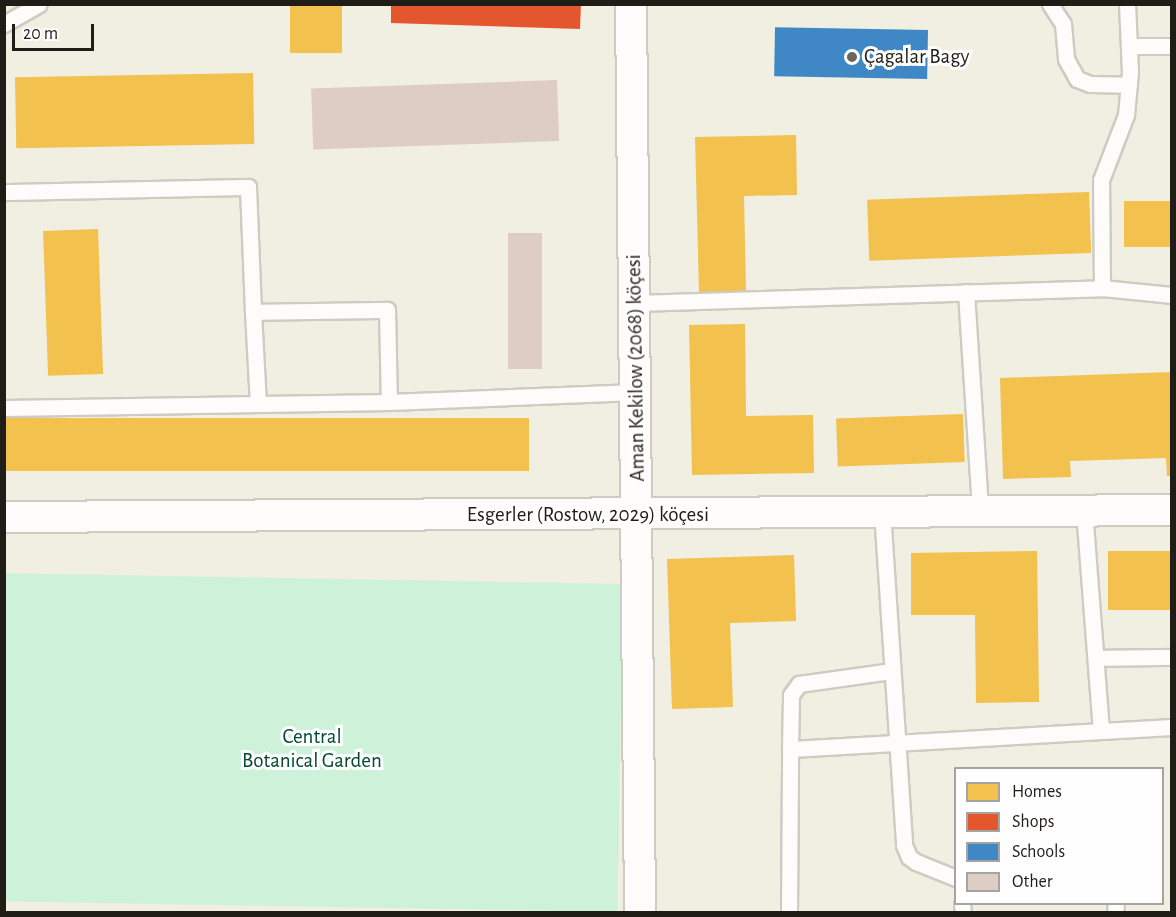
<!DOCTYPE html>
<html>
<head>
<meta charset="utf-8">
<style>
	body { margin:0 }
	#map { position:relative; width:1176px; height:917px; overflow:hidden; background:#f1eee2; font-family:"Alegreya Sans",sans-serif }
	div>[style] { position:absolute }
	.green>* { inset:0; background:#cef2d9; transform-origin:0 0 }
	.homes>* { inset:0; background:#f2c14e; transform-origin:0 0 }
	.shops>* { inset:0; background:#e4572e }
	.schools>* { inset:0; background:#3f88c5; transform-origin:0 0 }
	.building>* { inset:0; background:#decdc5; transform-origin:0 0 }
	.roads { filter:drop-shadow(2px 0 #cecbc2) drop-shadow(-2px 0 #cecbc2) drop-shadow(0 2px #cecbc2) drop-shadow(0 -2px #cecbc2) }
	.lane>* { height:15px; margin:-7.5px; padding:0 7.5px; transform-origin:7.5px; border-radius:7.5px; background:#fdfcfb }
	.street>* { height:30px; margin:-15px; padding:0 15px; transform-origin:15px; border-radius:15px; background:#fdfcfb }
	.dots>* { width:16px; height:16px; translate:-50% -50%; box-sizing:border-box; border:3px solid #fefefe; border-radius:50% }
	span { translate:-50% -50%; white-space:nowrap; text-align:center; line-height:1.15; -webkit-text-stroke:6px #fefefe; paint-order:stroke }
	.poi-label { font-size:21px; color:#1f1d16 }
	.left { translate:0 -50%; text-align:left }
	.street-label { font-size:21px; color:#1f1d16 }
	.park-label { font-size:21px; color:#054930 }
	.frame { position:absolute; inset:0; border:6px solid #1f1d16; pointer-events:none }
	.legend { position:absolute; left:954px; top:767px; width:210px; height:138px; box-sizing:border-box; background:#fefefe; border:2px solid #a5a4a1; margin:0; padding:8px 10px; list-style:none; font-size:18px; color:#1f1d16 }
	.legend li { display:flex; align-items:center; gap:12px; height:30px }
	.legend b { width:30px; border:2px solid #a5a4a1 }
	.scale { position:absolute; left:12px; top:24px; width:82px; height:27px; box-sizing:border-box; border:3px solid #1f1d16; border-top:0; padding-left:8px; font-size:18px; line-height:21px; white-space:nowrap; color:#1f1d16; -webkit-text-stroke:4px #fefefe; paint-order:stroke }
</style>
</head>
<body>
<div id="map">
	<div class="green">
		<div style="left:623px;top:584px;width:328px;height:619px;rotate:91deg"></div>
	</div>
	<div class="homes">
		<div style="left:290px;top:4px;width:52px;height:49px"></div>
		<div style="left:253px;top:73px;width:71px;height:238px;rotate:89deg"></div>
		<div style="clip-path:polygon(796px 135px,797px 195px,744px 196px,746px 292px,699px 293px,695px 137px)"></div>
		<div style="left:1089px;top:192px;width:61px;height:222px;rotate:88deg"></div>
		<div style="left:1172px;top:201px;width:46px;height:48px;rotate:90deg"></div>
		<div style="left:98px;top:229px;width:145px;height:55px;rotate:88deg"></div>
		<div style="clip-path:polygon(745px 324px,746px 416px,813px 415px,814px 473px,692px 475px,689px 325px)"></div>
		<div style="clip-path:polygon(1172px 372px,1172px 476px,1167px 476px,1166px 458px,1070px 461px,1071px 477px,1003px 479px,1000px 378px)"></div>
		<div style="left:963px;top:414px;width:48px;height:127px;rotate:88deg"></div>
		<div style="left:529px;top:418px;width:53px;height:525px;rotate:90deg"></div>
		<div style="clip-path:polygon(1037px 551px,1039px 702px,976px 703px,975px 615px,911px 615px,911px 553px)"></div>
		<div style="left:1172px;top:551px;width:59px;height:64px;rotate:90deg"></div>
		<div style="clip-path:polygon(794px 555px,796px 621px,730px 623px,733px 707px,672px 709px,667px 559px)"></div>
	</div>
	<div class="shops">
		<div style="clip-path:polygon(391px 4px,581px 4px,580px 29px,391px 23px)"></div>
	</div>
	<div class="schools">
		<div style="left:928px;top:30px;width:49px;height:153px;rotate:91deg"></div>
	</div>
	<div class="building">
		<div style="left:557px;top:80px;width:61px;height:246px;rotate:88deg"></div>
		<div style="left:508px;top:233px;width:34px;height:136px"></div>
	</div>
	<div class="roads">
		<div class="lane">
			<div style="left:1050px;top:4px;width:24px;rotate:57deg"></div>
			<div style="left:1063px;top:24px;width:35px;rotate:85deg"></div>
			<div style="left:1066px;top:59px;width:23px;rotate:61deg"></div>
			<div style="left:1077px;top:79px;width:14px;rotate:21deg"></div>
			<div style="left:1090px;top:84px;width:39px;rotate:1deg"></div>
			<div style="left:4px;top:24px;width:40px;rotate:-29.7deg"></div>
			<div style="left:1130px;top:46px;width:42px"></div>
			<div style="left:4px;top:192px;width:244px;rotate:-1.2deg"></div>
			<div style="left:248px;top:187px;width:125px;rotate:87.7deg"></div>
			<div style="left:253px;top:312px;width:134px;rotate:-0.9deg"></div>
			<div style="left:387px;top:310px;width:92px;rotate:88.8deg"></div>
			<div style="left:1102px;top:288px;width:108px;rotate:-90.5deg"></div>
			<div style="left:1101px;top:180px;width:70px;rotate:-69deg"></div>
			<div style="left:1126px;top:115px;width:43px;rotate:-84.7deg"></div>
			<div style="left:1130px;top:72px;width:68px;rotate:-92.5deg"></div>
			<div style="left:966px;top:292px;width:218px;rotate:86.3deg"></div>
			<div style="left:636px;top:303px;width:466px;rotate:-1.8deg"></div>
			<div style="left:1102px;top:288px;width:70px;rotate:5.7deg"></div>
			<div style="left:253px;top:312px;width:91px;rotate:86.9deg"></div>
			<div style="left:4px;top:408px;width:385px;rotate:-0.9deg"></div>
			<div style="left:389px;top:402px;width:247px;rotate:-2.3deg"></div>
			<div style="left:1084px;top:510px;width:221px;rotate:85.6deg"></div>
			<div style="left:882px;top:511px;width:335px;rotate:86.2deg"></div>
			<div style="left:904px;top:845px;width:13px;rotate:67deg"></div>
			<div style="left:909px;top:857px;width:9px;rotate:36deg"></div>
			<div style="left:916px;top:862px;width:43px;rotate:21.8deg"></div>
			<div style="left:1096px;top:658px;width:76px;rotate:-0.8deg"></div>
			<div style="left:790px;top:749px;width:54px;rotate:-88.9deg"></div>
			<div style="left:791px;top:695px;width:14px;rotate:-54deg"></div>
			<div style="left:799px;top:684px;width:94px;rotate:-8deg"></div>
			<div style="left:962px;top:904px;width:8px;rotate:83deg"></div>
			<div style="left:789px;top:912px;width:163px;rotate:-89.6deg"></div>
			<div style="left:790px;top:749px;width:383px;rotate:-3.3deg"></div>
			<div style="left:1115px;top:912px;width:8px;rotate:-83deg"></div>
		</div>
		<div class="street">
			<div style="left:631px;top:4px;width:908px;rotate:89.43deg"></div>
			<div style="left:4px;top:517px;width:1168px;rotate:-0.34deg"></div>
		</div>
	</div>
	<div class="dots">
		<div style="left:852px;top:57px;background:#68665d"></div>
	</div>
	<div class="poi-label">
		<span class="left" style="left:864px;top:57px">Çagalar Bagy</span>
	</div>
	<div class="street-label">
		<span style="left:636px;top:368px;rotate:-91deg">Aman Kekilow (2068) köçesi</span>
		<span style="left:588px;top:515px">Esgerler (Rostow, 2029) köçesi</span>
	</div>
	<div class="park-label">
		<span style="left:312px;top:749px">Central<br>Botanical Garden</span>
	</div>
	<div class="frame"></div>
	<ul class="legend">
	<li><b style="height:16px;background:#f2c14e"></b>Homes</li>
	<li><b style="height:16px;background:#e4572e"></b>Shops</li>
	<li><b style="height:16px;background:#3f88c5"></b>Schools</li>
	<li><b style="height:16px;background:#decdc5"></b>Other</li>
	</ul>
	<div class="scale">20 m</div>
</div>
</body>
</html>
